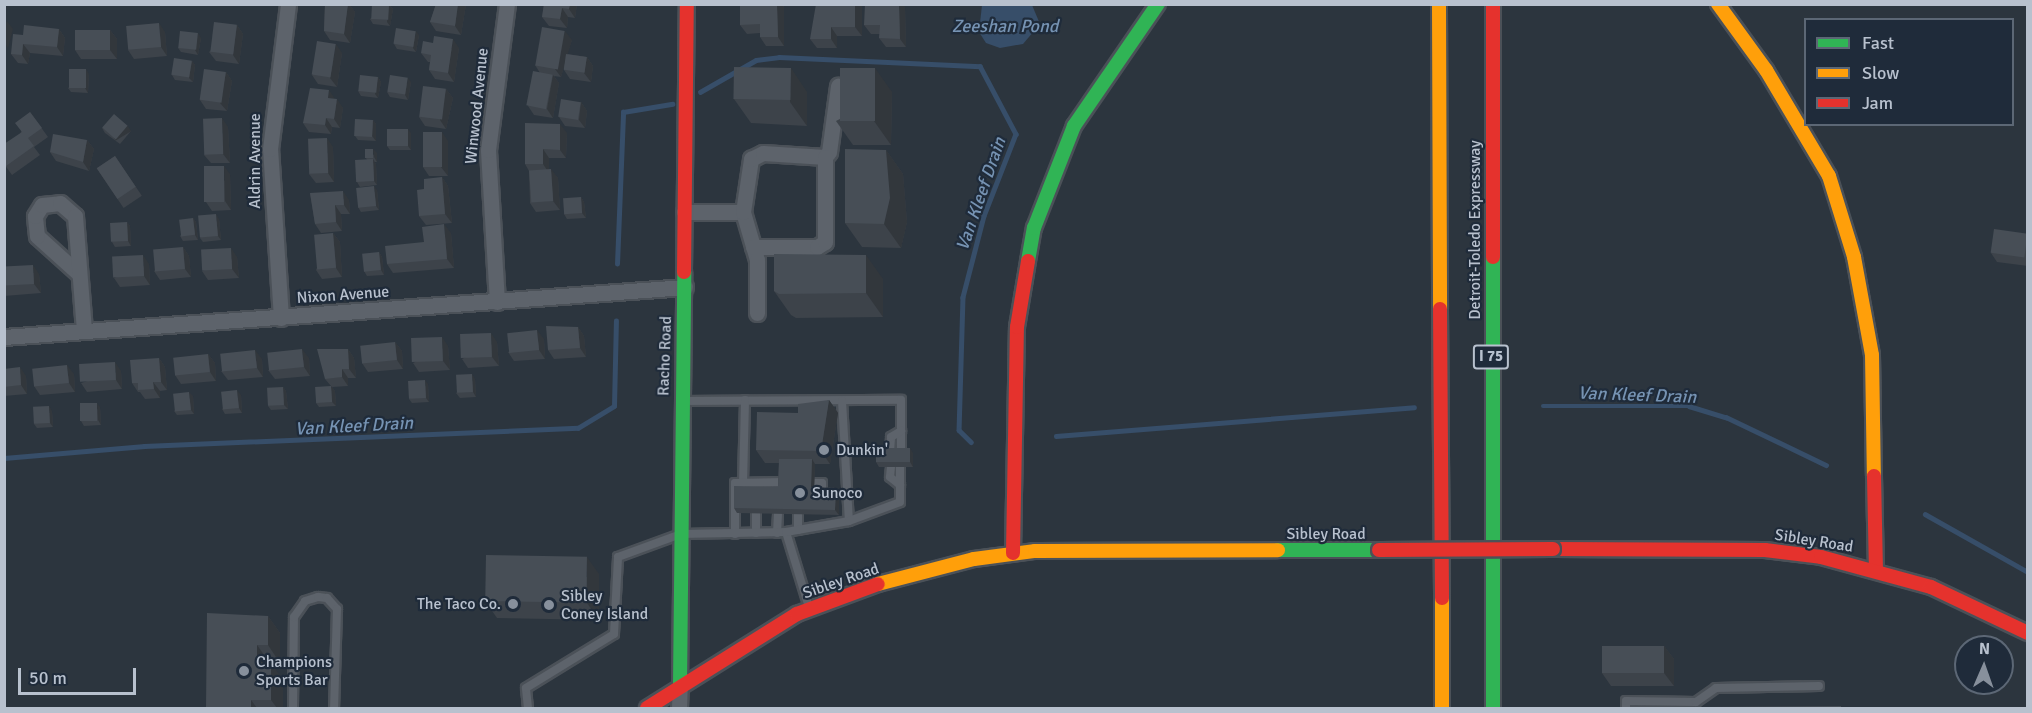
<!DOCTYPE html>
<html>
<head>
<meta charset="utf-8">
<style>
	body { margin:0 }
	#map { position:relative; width:2032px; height:713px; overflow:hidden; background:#2c353e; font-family:Signika,sans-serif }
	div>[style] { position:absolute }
	.water>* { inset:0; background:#374e69 }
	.stream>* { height:4.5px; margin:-2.25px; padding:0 2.25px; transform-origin:2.25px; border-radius:2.25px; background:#374e69 }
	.roads { filter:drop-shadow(2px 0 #4b5158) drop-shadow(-2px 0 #4b5158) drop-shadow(0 2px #4b5158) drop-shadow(0 -2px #4b5158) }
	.lane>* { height:8px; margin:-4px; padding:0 4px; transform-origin:4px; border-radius:4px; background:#5d636b }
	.street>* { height:15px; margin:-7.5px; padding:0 7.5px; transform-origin:7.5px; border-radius:7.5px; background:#5d636b }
	.fast>* { height:14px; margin:-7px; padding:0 7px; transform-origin:7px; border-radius:7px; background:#30b455 }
	.slow>* { height:14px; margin:-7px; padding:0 7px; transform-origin:7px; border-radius:7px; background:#ff9f0a }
	.jam>* { height:14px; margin:-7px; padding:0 7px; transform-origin:7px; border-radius:7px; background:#e5322d }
	.bridges { filter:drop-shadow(2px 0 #4b5158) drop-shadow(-2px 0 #4b5158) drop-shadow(0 2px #4b5158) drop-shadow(0 -2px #4b5158) }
	.jam-bridge>* { height:14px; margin:-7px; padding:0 7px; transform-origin:7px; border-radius:7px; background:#e5322d }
	.wall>* { inset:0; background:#3d434a; transform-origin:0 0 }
	.shaded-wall>* { inset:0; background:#32373c; transform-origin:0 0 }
	.building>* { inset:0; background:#474e56; transform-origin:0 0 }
	.dots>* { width:16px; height:16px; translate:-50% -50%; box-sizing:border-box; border:3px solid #1f2b3a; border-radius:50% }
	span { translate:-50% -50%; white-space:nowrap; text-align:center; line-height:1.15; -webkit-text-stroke:4.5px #1f2b3a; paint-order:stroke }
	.shield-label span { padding:2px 4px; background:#1f2b3a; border:2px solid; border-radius:4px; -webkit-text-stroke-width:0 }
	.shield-label { font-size:15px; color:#b8c1ce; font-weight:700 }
	.street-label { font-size:16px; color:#b8c1ce }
	.poi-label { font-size:16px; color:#b8c1ce }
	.left { translate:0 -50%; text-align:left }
	.right { translate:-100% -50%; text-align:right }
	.water-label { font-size:18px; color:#7693b3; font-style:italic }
	.frame { position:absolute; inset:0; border:6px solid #b8c1ce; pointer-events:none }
	.legend { position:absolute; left:1804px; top:18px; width:210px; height:108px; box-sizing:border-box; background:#1f2b3a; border:2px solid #5c6775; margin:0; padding:8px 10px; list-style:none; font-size:18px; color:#b8c1ce }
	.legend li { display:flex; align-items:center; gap:12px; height:30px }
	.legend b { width:30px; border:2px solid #5c6775 }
	.north { position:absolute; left:1954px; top:635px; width:60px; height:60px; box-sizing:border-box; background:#1f2b3a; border:2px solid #5c6775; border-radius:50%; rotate:2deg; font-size:16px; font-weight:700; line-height:24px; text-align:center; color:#b8c1ce }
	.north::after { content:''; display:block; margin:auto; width:21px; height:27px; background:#87909c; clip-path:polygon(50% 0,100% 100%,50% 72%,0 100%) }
	.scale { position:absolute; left:18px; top:668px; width:118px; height:27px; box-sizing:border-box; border:3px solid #b8c1ce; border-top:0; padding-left:8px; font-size:18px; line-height:21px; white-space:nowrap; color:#b8c1ce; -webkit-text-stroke:4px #1f2b3a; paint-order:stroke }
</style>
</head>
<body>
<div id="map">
	<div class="water">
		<div style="clip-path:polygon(982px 5px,1032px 5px,1040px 24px,1023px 44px,1000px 48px,986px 43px,979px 32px)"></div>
	</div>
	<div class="stream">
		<div style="left:700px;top:92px;width:64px;rotate:-29.7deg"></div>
		<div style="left:756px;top:60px;width:23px;rotate:-7deg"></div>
		<div style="left:779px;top:57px;width:201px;rotate:2.6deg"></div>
		<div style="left:980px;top:66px;width:77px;rotate:62.1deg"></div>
		<div style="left:1016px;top:134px;width:88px;rotate:111.3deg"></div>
		<div style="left:984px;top:216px;width:84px;rotate:104.5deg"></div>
		<div style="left:963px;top:297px;width:133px;rotate:91.7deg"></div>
		<div style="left:959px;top:430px;width:17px;rotate:45deg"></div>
		<div style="left:617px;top:264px;width:152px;rotate:-87.7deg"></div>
		<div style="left:623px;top:112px;width:50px;rotate:-9.3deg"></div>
		<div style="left:1543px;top:406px;width:146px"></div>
		<div style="left:1689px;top:406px;width:39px;rotate:17deg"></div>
		<div style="left:1726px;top:417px;width:111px;rotate:25.6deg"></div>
		<div style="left:1056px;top:436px;width:359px;rotate:-4.6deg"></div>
		<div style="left:4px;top:458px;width:141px;rotate:-4.9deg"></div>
		<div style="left:144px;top:446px;width:434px;rotate:-2.4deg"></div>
		<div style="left:578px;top:428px;width:42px;rotate:-31.4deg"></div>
		<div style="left:614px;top:406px;width:85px;rotate:-88.7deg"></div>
		<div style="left:1925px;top:514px;width:118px;rotate:29.4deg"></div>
	</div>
	<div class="roads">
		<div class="lane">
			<div style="left:683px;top:401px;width:218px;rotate:-0.3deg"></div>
			<div style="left:901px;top:400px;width:53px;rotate:90deg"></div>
			<div style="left:842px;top:401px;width:120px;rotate:86.7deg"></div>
			<div style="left:890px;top:452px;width:15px;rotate:-86deg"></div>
			<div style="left:891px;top:437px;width:12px;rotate:-31deg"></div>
			<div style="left:891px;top:467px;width:10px;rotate:96deg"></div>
			<div style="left:890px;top:477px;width:13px;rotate:39deg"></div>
			<div style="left:743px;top:483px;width:83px;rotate:-88.6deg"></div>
			<div style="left:814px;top:483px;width:8px"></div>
			<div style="left:822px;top:483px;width:9px;rotate:90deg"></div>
			<div style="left:798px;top:514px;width:16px;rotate:90deg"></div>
			<div style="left:786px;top:532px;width:78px;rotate:73deg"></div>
			<div style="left:756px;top:533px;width:20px;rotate:-90deg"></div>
			<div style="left:777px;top:533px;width:19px;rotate:-87deg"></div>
			<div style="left:735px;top:534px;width:51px;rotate:-90deg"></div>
			<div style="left:735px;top:483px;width:47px;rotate:-1.2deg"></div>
			<div style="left:293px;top:708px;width:91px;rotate:-89.4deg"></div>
			<div style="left:294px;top:617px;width:19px;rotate:-55deg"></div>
			<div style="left:305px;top:601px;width:14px;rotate:-17deg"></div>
			<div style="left:318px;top:597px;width:9px;rotate:6deg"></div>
			<div style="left:327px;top:598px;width:15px;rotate:48deg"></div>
			<div style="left:337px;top:609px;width:99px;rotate:91.7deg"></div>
			<div style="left:528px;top:708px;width:20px;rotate:-96deg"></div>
			<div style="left:526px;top:688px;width:103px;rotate:-31.5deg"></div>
			<div style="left:614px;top:634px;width:77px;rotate:-87deg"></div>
			<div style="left:618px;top:557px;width:67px;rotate:-20.1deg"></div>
			<div style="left:681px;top:534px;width:105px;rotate:-1.1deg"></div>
			<div style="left:786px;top:532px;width:64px;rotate:-9.9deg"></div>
			<div style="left:849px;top:521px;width:54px;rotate:-20.4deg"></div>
			<div style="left:900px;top:502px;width:35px;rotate:-90deg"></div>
			<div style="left:1626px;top:708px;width:7px;rotate:-90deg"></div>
			<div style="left:1626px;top:701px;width:70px;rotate:0.8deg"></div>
			<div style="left:1696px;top:702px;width:24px;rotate:-35deg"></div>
			<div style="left:1716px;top:688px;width:103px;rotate:-1.1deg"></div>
		</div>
		<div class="street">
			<div style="left:684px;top:212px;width:59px"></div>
			<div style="left:743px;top:212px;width:50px;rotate:73.7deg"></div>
			<div style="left:757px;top:260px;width:53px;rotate:90deg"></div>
			<div style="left:743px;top:212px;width:54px;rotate:-81.4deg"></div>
			<div style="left:751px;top:159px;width:13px;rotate:-27deg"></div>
			<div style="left:763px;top:153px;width:62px;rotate:3.7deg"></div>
			<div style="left:825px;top:157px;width:6px;rotate:-51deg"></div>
			<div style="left:829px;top:152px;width:67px;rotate:-82.2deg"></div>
			<div style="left:753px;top:247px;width:64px"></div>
			<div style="left:817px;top:247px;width:9px;rotate:-32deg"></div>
			<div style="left:825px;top:242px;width:85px;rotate:-90deg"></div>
			<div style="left:78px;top:273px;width:55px;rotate:-137.9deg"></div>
			<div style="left:37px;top:236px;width:20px;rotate:-96deg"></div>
			<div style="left:35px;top:216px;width:13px;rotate:-58deg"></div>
			<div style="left:42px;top:205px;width:18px;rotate:-6deg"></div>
			<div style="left:60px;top:203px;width:20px;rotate:41deg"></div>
			<div style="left:75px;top:216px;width:115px;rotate:85.5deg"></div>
			<div style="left:497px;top:302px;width:152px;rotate:-93.4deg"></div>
			<div style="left:488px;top:150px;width:147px;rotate:-82.6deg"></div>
			<div style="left:281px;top:318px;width:169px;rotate:-93.7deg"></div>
			<div style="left:270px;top:149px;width:146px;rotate:-82.9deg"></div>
			<div style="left:4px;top:337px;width:683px;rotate:-4.2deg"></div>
			<div style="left:679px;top:708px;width:23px;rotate:-88deg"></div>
		</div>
		<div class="fast">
			<div style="left:1493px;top:257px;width:451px;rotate:90deg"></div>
			<div style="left:1028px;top:261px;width:34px;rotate:-80deg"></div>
			<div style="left:1034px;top:228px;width:110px;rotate:-68.6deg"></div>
			<div style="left:1074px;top:126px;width:148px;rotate:-55.5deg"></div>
			<div style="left:1278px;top:550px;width:101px"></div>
			<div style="left:680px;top:685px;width:413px;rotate:-89.4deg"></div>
		</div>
		<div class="slow">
			<div style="left:1439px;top:4px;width:305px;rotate:89.8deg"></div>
			<div style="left:1718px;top:4px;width:82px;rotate:54deg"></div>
			<div style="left:1766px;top:70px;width:123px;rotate:59.3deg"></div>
			<div style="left:1829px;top:176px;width:85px;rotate:72.8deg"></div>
			<div style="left:1854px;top:257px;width:100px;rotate:79.6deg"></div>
			<div style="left:1872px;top:355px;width:121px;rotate:89.1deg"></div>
			<div style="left:878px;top:584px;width:99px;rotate:-14.6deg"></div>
			<div style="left:974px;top:559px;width:62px;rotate:-7.5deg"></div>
			<div style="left:1035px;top:551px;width:243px;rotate:-0.2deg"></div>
			<div style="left:1442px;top:598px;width:110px;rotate:90deg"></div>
		</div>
		<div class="jam">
			<div style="left:1493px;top:4px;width:253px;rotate:90deg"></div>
			<div style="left:684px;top:272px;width:268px;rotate:-89.4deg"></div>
			<div style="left:1440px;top:309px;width:289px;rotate:89.6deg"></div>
			<div style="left:1874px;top:476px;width:93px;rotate:88.8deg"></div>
			<div style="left:1553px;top:549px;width:212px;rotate:0.3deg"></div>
			<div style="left:1765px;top:550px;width:56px;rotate:7.1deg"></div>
			<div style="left:1821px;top:557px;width:114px;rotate:15.3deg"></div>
			<div style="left:1931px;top:587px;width:107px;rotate:25.4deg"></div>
			<div style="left:1013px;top:553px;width:226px;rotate:-89deg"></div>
			<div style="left:1017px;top:327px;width:67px;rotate:-80.5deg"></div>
			<div style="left:647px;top:708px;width:177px;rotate:-32.1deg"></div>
			<div style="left:797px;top:614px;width:86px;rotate:-20.3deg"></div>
		</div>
	</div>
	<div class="bridges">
		<div class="jam-bridge">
			<div style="left:1379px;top:550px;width:174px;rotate:-0.3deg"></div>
		</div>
	</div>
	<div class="wall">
		<div style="clip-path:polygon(325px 4px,349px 4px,355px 12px,350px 43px,330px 40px,324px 31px)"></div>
		<div style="clip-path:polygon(436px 4px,466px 4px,461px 35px,436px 31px,430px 22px)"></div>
		<div style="clip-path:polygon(544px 4px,577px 4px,575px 18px,568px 17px,567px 28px,549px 26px,542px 17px)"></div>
		<div style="clip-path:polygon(740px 4px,782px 4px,784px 7px,784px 46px,766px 46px,760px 37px,760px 33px,747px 34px,740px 25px)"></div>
		<div style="clip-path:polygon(389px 5px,393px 9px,390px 26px,373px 24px,370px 19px)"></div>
		<div style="clip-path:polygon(862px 6px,862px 36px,837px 36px,837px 48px,817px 48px,810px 39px)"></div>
		<div style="clip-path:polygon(905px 7px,906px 47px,886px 47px,879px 38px,880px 34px,871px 34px,864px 25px)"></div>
		<div style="clip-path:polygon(237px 25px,243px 34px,239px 64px,216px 61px,209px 52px)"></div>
		<div style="clip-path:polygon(59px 29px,65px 38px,63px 56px,30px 53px,28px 64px,18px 63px,11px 54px,23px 35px)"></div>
		<div style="clip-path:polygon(110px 30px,117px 39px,117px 59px,81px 59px,75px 50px)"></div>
		<div style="clip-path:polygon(165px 32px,167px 56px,134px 59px,128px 50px)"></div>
		<div style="clip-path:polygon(419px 35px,416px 52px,397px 49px,394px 44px)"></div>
		<div style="clip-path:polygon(201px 38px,198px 55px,181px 52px,178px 48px)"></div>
		<div style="clip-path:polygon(572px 40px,567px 54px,587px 57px,593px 66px,591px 82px,570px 79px,564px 70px,564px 66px,561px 77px,554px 76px,559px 83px,553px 118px,534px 115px,528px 106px,540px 73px,535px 65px)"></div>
		<div style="clip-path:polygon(459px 48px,454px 82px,435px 79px,429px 70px,430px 62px,428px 62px,421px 53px)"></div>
		<div style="clip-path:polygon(342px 53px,337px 87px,318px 84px,312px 75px)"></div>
		<div style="clip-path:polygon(192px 61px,195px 65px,193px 82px,175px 80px,172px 75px)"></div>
		<div style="clip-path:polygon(226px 72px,232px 81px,227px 111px,206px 109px,200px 100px)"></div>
		<div style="clip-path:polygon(89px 74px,88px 93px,71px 92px,68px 88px)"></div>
		<div style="clip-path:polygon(378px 77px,381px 82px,378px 98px,361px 96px,358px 91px)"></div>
		<div style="clip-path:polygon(411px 82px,408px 100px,390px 97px,387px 92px)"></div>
		<div style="clip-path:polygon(446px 89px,453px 98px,446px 129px,425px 126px,419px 117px)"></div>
		<div style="clip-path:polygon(807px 92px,807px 126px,751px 123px,734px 99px)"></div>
		<div style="clip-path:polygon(892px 92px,891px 145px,853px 145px,836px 121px)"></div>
		<div style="clip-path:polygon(334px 99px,343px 108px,340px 128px,332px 127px,331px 134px,309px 132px,303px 123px)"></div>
		<div style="clip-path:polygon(581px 102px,587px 111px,585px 128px,565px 126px,559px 117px)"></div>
		<div style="clip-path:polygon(30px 112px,48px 137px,34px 147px,40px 155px,12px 175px,4px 164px,21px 132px)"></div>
		<div style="clip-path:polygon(373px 120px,376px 124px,376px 141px,358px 140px,355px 136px)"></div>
		<div style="clip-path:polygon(525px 123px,567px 133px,566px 158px,549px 158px,549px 169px,558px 178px,560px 210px,536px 212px,530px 203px,529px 171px,525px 164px)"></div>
		<div style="clip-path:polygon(228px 127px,230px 163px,211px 163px,204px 155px)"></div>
		<div style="clip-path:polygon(102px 128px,131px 131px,120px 144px,105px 133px)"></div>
		<div style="clip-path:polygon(411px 133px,411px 150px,390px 150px,387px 146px)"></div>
		<div style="clip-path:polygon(87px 140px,94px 149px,89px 171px,56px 161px,50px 152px)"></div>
		<div style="clip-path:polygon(448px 141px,448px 176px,429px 176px,423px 167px)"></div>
		<div style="clip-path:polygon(333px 147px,334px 182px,316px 183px,309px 174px)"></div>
		<div style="clip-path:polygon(886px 150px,903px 174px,907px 222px,901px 248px,862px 247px,845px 223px)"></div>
		<div style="clip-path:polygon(377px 153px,377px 162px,374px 162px,376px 164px,377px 185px,360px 187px,357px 182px,367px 160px,366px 158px)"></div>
		<div style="left:115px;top:156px;width:48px;height:22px;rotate:56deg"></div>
		<div style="clip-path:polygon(230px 174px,231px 210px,212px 211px,206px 202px)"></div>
		<div style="clip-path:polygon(442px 177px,448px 186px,452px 223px,426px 225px,419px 216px,424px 189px)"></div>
		<div style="clip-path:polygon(377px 190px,379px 210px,361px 212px,358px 207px)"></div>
		<div style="clip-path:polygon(310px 193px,349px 200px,350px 214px,341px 214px,342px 231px,321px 233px,315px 224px)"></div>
		<div style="clip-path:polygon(581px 197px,584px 202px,586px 218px,567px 219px,564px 214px)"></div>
		<div style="clip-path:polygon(193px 218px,196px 222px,198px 240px,183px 241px,180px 236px)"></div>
		<div style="clip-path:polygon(219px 219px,221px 240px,203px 242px,200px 238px)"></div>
		<div style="clip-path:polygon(127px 222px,130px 226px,131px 246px,115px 247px,112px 242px)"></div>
		<div style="clip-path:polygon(333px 233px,340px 242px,342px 277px,322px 279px,316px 270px)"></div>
		<div style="clip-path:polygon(451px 233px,454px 268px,393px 273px,387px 264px,424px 242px)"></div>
		<div style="clip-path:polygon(2028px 234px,2028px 266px,1997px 262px,1991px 253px)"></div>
		<div style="clip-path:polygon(183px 247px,189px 256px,191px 277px,160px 280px,154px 271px)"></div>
		<div style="clip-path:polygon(379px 252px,382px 257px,384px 275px,367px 276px,364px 271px)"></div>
		<div style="clip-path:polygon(237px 257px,239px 278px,208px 280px,202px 271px)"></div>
		<div style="clip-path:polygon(149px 264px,150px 285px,120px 287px,114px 278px)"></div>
		<div style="clip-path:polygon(4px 267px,39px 274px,41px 293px,4px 296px)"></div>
		<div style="clip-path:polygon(883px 279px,883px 317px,796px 318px,791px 315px,774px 291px)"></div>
		<div style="clip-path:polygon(578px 327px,584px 336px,586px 357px,554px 359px,548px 350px)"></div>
		<div style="clip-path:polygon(544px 339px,545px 359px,514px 361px,508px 352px)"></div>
		<div style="clip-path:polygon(395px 342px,402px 351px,403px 369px,368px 372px,362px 363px)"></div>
		<div style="clip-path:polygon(497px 342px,499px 366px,468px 368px,462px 359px)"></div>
		<div style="clip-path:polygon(448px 346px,450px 370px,419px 372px,413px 363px)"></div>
		<div style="clip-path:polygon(348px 349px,354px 358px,356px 378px,348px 378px,348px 386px,332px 387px,335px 391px,336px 406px,319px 407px,316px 403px,331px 386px,325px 379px)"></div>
		<div style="clip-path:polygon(208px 354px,215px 363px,216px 381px,181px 384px,175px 375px)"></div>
		<div style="clip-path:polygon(159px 358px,165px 367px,167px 390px,160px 391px,160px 398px,145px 399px,140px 392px,138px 392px,132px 383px)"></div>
		<div style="clip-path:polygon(309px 358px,310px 376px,275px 379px,268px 370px)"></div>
		<div style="clip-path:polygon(262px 359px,263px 377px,228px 380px,221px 371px)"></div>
		<div style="clip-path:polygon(4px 369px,26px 376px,27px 394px,4px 396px)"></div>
		<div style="clip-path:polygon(121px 371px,122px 389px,87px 392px,81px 383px)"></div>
		<div style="clip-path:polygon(74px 374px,75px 392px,40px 395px,34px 386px)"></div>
		<div style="clip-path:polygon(475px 379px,476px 397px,460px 398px,456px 393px)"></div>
		<div style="clip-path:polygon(428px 384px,429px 402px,412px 403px,409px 399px)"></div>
		<div style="clip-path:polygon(283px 387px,286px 391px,288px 409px,271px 410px,268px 406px)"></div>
		<div style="clip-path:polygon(241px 395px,242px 413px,225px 414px,222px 409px)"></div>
		<div style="clip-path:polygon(193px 396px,194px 414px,177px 415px,174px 411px)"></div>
		<div style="clip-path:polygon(829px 400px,838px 413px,830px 464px,815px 464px,814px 487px,836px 488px,839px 492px,839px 515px,737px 513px,734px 508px,778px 487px,779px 463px,765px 463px,756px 450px,798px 413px)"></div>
		<div style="clip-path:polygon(100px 407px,101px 425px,84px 426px,81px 421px)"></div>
		<div style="clip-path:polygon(52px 411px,53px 427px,37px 428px,34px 424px)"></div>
		<div style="clip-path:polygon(913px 453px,913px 467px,879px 467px,876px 462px)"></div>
		<div style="clip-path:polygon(599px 574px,599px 620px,497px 618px,485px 601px)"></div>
		<div style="clip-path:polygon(268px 616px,280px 633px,280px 663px,269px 662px,269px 663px,283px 680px,283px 708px,206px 708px)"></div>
		<div style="clip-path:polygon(1664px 646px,1674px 659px,1674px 686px,1611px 686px,1602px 673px)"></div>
	</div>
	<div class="shaded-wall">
		<div style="clip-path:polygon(348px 4px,349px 4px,355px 12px,350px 43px,344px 34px)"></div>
		<div style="clip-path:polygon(458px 4px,466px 4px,461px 35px,455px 26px)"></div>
		<div style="clip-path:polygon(570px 4px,577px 4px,575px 18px,569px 9px)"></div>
		<div style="clip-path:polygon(777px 4px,782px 4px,784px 7px,784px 46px,778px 37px)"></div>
		<div style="clip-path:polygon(855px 4px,861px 4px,862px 6px,862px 36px,855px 27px)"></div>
		<div style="clip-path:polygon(899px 4px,903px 4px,905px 7px,906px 47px,900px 39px)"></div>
		<div style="clip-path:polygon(389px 5px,393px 9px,390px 26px,387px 22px)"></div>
		<div style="clip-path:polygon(562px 8px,568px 17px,567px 28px,560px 19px)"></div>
		<div style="clip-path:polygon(7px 21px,13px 29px,8px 48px,4px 43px,4px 28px)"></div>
		<div style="clip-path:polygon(159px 23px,165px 32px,167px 56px,161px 47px)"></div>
		<div style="clip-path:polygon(237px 25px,243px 34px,239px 64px,233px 55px)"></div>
		<div style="clip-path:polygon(831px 27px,837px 36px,837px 48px,831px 39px)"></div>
		<div style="clip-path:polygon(59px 29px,65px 38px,63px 56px,57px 47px)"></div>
		<div style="clip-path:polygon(110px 30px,117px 39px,117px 59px,110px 50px)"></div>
		<div style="clip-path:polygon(416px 31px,419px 35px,416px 52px,413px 48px)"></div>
		<div style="clip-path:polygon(565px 31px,572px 40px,561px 77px,555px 69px)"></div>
		<div style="clip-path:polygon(198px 33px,201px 38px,198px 55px,195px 50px)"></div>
		<div style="clip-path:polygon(453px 39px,459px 48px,454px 82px,448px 73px)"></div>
		<div style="clip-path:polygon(23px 44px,30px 53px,28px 64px,22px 55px)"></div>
		<div style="clip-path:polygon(336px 44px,342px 53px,337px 87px,330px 78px)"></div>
		<div style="clip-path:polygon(587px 57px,593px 66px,591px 82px,584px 73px)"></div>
		<div style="clip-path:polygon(192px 61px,195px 65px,193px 82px,189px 78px)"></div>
		<div style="clip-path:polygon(791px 68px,807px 92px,807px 126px,790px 102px)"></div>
		<div style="clip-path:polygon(875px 68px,892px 92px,891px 145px,874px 121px)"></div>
		<div style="clip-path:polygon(86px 69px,89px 74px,88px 93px,85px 88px)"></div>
		<div style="clip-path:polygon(226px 72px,232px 81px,227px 111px,220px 103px)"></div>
		<div style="clip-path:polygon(553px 75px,559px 83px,553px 118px,547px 109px)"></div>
		<div style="clip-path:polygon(378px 77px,381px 82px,378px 98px,375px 94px)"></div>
		<div style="clip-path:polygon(408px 78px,411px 82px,408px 100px,405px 95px)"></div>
		<div style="clip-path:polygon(446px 89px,453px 98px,446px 129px,440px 120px)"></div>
		<div style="clip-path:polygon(329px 90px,335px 99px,328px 98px)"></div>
		<div style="clip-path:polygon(337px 99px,343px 108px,340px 128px,334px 119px)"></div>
		<div style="clip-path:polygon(581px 102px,587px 111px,585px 128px,579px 120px)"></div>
		<div style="clip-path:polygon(222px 118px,228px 127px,230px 163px,223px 154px)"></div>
		<div style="clip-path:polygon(326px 118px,332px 127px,331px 134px,325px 125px)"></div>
		<div style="clip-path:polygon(373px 120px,376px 124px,376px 141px,372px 136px)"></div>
		<div style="clip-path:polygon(560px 124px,567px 133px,566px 158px,560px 150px)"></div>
		<div style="left:128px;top:126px;width:6px;height:18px;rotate:59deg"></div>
		<div style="clip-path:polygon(408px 129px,411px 133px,411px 150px,408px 146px)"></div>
		<div style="clip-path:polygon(442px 132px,448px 141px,448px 176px,441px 167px)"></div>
		<div style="clip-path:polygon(327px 138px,333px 147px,334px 182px,328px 173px)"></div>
		<div style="clip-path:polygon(87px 140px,94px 149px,89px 171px,83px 162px)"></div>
		<div style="clip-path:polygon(373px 149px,377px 153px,377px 162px,374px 157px)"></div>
		<div style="clip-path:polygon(543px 149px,549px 158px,549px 173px,543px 164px)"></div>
		<div style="clip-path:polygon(886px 150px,903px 174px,907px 222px,901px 248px,884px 224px)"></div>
		<div style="clip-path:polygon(373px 159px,376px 164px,377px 185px,374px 181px)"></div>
		<div style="clip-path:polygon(224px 166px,230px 174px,231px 210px,225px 201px)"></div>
		<div style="clip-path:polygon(551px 169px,558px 178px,560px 210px,553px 201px)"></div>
		<div style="clip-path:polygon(442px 177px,448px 186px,452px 223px,445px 214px)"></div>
		<div style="clip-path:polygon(374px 186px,377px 190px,379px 210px,376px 206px)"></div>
		<div style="clip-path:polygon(343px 191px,349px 200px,350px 214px,344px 205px)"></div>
		<div style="clip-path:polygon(581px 197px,584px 202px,586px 218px,582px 213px)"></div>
		<div style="clip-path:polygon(335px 205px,341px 214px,342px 231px,336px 222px)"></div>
		<div style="clip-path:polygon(216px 214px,219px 219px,221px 240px,218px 236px)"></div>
		<div style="clip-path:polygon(193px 218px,196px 222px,198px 240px,195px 235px)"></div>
		<div style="clip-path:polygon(127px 222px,130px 226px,131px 246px,128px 241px)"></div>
		<div style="clip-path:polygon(444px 224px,451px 233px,454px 268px,447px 259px)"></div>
		<div style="clip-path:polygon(333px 233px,340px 242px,342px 277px,336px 268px)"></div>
		<div style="clip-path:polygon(183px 247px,189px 256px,191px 277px,185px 269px)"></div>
		<div style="clip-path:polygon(231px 248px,237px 257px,239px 278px,232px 269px)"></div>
		<div style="clip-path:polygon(379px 252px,382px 257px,384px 275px,381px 270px)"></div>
		<div style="clip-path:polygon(143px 255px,149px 264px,150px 285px,144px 276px)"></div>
		<div style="clip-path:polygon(866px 255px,883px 279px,883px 317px,866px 293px)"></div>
		<div style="clip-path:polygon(33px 265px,39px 274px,41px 293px,34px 284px)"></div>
		<div style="clip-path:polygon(578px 327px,584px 336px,586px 357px,580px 348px)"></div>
		<div style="clip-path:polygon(537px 330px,544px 339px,545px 359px,539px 350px)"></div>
		<div style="clip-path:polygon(491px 333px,497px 342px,499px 366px,492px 357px)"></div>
		<div style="clip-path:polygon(442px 337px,448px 346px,450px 370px,443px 361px)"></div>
		<div style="clip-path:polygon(395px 342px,402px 351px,403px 369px,397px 360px)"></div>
		<div style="clip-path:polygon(302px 349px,309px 358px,310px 376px,304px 367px)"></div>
		<div style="clip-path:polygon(348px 349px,354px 358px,356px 378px,349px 369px)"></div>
		<div style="clip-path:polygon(255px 350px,262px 359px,263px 377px,257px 368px)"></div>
		<div style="clip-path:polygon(208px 354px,215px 363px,216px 381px,210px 372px)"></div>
		<div style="clip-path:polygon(159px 358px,165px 367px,167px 390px,161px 382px)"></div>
		<div style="clip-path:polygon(115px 362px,121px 371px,122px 389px,116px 380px)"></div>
		<div style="clip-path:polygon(67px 365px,74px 374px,75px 392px,69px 383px)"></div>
		<div style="clip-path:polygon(20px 367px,26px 376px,27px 394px,21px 385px)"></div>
		<div style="clip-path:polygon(342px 369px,348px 378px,348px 386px,342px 377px)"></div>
		<div style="clip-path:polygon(472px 374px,475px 379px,476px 397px,473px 392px)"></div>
		<div style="clip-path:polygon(425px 380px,428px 384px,429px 402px,426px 398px)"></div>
		<div style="clip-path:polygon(153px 382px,160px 391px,160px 398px,154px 389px)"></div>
		<div style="clip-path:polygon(331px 386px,335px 391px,336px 406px,332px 402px)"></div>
		<div style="clip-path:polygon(283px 387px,286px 391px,288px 409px,284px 405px)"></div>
		<div style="clip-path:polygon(237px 390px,241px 395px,242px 413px,239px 408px)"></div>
		<div style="clip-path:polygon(189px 392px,193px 396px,194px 414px,191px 410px)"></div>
		<div style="clip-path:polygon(829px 400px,838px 413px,830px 464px,821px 451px)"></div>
		<div style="clip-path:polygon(97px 403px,100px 407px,101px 425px,98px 420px)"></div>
		<div style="clip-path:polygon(49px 406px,52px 411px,53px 427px,50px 423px)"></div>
		<div style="clip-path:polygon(910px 448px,913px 453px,913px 467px,910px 462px)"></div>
		<div style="clip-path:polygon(812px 459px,815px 464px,814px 492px,811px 487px)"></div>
		<div style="clip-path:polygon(836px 488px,839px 492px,839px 515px,835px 510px)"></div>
		<div style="clip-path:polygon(587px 557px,599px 574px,599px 620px,587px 603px)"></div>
		<div style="clip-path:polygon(268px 616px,280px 633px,280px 663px,268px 645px)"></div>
		<div style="clip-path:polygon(257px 645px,269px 662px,269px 680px,257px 663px)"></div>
		<div style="clip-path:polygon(1664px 646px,1674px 659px,1674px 686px,1664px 673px)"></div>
		<div style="clip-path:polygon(271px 663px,283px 680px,283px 708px,277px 708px,271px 700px)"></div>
		<div style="clip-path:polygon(251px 700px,257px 708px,251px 708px)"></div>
	</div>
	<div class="building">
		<div style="clip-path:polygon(325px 4px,348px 4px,344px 34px,324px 31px)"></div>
		<div style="left:372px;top:4px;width:17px;height:15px;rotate:3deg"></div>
		<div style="clip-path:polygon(436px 4px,458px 4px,455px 26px,430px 22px)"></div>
		<div style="clip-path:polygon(544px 4px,570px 4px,569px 9px,562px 8px,560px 19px,542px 17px)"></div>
		<div style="clip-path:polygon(740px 4px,777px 4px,778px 37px,760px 37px,760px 24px,740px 25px)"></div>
		<div style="clip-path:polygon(816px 4px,855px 4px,855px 27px,831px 27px,831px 39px,810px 39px)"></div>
		<div style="clip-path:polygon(865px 4px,899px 4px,900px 39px,879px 38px,880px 25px,864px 25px)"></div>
		<div style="left:214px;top:22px;width:23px;height:30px;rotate:7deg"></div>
		<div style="left:159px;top:23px;width:24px;height:33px;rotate:85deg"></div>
		<div style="clip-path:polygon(24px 25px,59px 29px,57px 47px,23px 44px,22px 55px,11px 54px,13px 34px,23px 35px)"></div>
		<div style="left:542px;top:27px;width:23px;height:39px;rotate:10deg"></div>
		<div style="left:396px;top:28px;width:20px;height:16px;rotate:9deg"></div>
		<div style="left:75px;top:30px;width:35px;height:20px"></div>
		<div style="left:180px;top:31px;width:18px;height:17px;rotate:6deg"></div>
		<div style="clip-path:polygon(434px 36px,453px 39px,448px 73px,429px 70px,431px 55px,421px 53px,423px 41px,433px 43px)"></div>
		<div style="left:317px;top:41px;width:19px;height:34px;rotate:9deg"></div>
		<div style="left:566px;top:54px;width:21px;height:16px;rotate:8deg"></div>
		<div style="left:174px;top:58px;width:18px;height:17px;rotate:9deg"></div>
		<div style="left:734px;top:67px;width:57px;height:32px;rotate:1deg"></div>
		<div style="left:840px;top:68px;width:35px;height:53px"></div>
		<div style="left:69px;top:69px;width:17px;height:19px"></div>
		<div style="left:204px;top:69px;width:22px;height:31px;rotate:8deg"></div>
		<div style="left:533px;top:71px;width:20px;height:35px;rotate:11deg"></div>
		<div style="left:360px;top:75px;width:18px;height:16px;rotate:6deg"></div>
		<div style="left:390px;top:75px;width:18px;height:17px;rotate:9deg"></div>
		<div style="left:423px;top:86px;width:23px;height:31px;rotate:7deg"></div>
		<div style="clip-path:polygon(310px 88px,329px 90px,328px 98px,337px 99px,334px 119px,326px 118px,325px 125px,303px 123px)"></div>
		<div style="left:561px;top:99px;width:20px;height:18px;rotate:9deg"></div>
		<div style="clip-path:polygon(30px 112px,42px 128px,28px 138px,34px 146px,6px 166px,4px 164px,4px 144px,22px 132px,15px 123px)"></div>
		<div style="left:114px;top:114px;width:18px;height:18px;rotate:41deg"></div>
		<div style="left:222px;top:118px;width:36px;height:19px;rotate:88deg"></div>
		<div style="left:355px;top:119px;width:18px;height:17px;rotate:3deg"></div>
		<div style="clip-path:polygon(525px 123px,560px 124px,560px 150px,543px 149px,543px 164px,525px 164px)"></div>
		<div style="left:387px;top:129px;width:21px;height:17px"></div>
		<div style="left:423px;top:132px;width:19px;height:35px"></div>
		<div style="clip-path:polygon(53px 134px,87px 140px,83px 162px,50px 152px)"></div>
		<div style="left:327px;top:138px;width:35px;height:19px;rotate:88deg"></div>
		<div style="left:365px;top:149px;width:8px;height:9px"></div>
		<div style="clip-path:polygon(845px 149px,886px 150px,890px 198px,884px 224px,845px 223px)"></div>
		<div style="left:115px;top:156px;width:37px;height:22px;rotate:56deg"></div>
		<div style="left:373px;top:159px;width:22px;height:18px;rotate:87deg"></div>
		<div style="left:204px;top:166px;width:20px;height:36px"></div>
		<div style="left:551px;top:169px;width:32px;height:22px;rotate:86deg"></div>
		<div style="clip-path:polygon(442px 177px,445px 214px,419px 216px,417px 190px,424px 189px,424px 179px)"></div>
		<div style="left:374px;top:186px;width:20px;height:18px;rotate:84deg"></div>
		<div style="clip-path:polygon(343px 191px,344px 205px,335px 205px,336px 222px,315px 224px,310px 193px)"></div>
		<div style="left:581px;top:197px;width:16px;height:18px;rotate:86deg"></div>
		<div style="left:216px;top:214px;width:22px;height:18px;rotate:85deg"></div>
		<div style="left:193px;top:218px;width:17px;height:14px;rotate:83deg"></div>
		<div style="left:127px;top:222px;width:19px;height:17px;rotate:87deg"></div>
		<div style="clip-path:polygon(444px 224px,447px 259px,387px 264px,385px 246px,424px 242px,422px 227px)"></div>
		<div style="left:1994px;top:229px;width:34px;height:24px;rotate:8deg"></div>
		<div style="left:333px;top:233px;width:35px;height:19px;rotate:85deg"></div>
		<div style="left:183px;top:247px;width:22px;height:30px;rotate:85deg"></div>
		<div style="left:231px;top:248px;width:21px;height:30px;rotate:87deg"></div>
		<div style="left:379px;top:252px;width:18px;height:17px;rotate:84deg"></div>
		<div style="clip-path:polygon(774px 254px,866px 255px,866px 293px,779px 294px,774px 291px)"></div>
		<div style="left:143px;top:255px;width:21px;height:31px;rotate:87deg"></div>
		<div style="left:33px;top:265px;width:19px;height:29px;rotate:87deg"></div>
		<div style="left:2027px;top:289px;width:1px;height:32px"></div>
		<div style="clip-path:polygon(546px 326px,578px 327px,580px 348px,548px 350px)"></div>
		<div style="left:537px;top:330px;width:20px;height:30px;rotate:84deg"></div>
		<div style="left:491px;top:333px;width:24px;height:31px;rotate:88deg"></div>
		<div style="left:442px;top:337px;width:24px;height:31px;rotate:88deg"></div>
		<div style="left:395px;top:342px;width:18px;height:35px;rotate:84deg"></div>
		<div style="left:302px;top:349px;width:18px;height:35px;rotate:84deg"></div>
		<div style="clip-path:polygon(317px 349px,348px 349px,349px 369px,342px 369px,342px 377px,325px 379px)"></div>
		<div style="left:255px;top:350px;width:18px;height:35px;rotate:84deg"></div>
		<div style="left:208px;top:354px;width:18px;height:35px;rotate:84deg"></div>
		<div style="clip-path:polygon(159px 358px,161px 382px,153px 382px,154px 389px,138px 390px,138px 383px,132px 383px,130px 360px)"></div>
		<div style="left:115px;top:362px;width:18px;height:36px;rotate:87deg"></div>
		<div style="left:67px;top:365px;width:18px;height:35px;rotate:84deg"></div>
		<div style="clip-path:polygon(20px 367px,21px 385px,4px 387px,4px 369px)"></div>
		<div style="left:472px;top:374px;width:18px;height:16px;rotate:87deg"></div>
		<div style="left:425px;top:380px;width:18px;height:17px;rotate:87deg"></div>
		<div style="left:331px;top:386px;width:16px;height:16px;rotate:86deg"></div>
		<div style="left:283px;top:387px;width:18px;height:16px;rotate:87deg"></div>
		<div style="left:237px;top:390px;width:18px;height:16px;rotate:84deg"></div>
		<div style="left:189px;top:392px;width:18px;height:16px;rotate:84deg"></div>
		<div style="clip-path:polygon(829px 400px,821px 451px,756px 450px,757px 412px,798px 413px,798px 404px)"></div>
		<div style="left:80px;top:403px;width:17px;height:18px"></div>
		<div style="left:49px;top:406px;width:17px;height:16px;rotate:87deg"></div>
		<div style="left:876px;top:448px;width:34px;height:14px"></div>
		<div style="clip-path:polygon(779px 459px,812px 459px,811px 487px,836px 488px,835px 510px,734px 508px,734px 486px,778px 487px)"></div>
		<div style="left:486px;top:555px;width:101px;height:46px;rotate:1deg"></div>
		<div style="clip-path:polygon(207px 613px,268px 616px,268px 645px,257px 645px,257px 663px,271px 663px,271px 700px,251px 700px,251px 708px,206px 708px)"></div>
		<div style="left:1602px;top:646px;width:62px;height:27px"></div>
		<div style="clip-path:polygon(1841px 706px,1841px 708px,1703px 708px,1703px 707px)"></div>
	</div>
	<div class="dots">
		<div style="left:824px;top:450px;background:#87909c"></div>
		<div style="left:800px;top:493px;background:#87909c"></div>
		<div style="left:513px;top:604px;background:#87909c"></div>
		<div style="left:549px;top:605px;background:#87909c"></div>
		<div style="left:244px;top:671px;background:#87909c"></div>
	</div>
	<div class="shield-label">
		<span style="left:1491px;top:357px">I 75</span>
	</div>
	<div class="street-label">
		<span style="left:477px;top:106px;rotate:-84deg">Winwood Avenue</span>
		<span style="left:255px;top:161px;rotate:-90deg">Aldrin Avenue</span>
		<span style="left:1475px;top:230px;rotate:-90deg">Detroit-Toledo Expressway</span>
		<span style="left:343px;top:295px;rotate:-4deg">Nixon Avenue</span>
		<span style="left:665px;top:356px;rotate:-88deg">Racho Road</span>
		<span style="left:1326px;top:534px">Sibley Road</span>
		<span style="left:1814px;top:541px;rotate:9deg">Sibley Road</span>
		<span style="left:841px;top:581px;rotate:-19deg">Sibley Road</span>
	</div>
	<div class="poi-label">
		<span class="left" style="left:836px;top:450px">Dunkin'</span>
		<span class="left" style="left:812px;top:493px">Sunoco</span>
		<span class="left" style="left:561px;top:605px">Sibley<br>Coney Island</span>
		<span class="right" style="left:501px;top:604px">The Taco Co.</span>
		<span class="left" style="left:256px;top:671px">Champions<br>Sports Bar</span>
	</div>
	<div class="water-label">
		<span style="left:1005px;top:26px">Zeeshan Pond</span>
		<span style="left:981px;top:194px;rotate:-71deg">Van Kleef Drain</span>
		<span style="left:1637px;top:395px;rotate:2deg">Van Kleef Drain</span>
		<span style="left:354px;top:426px;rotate:-3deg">Van Kleef Drain</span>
	</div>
	<div class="frame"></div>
	<ul class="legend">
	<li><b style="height:8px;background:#30b455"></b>Fast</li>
	<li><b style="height:8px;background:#ff9f0a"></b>Slow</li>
	<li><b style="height:8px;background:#e5322d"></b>Jam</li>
	</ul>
	<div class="north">N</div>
	<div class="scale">50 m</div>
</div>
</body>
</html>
